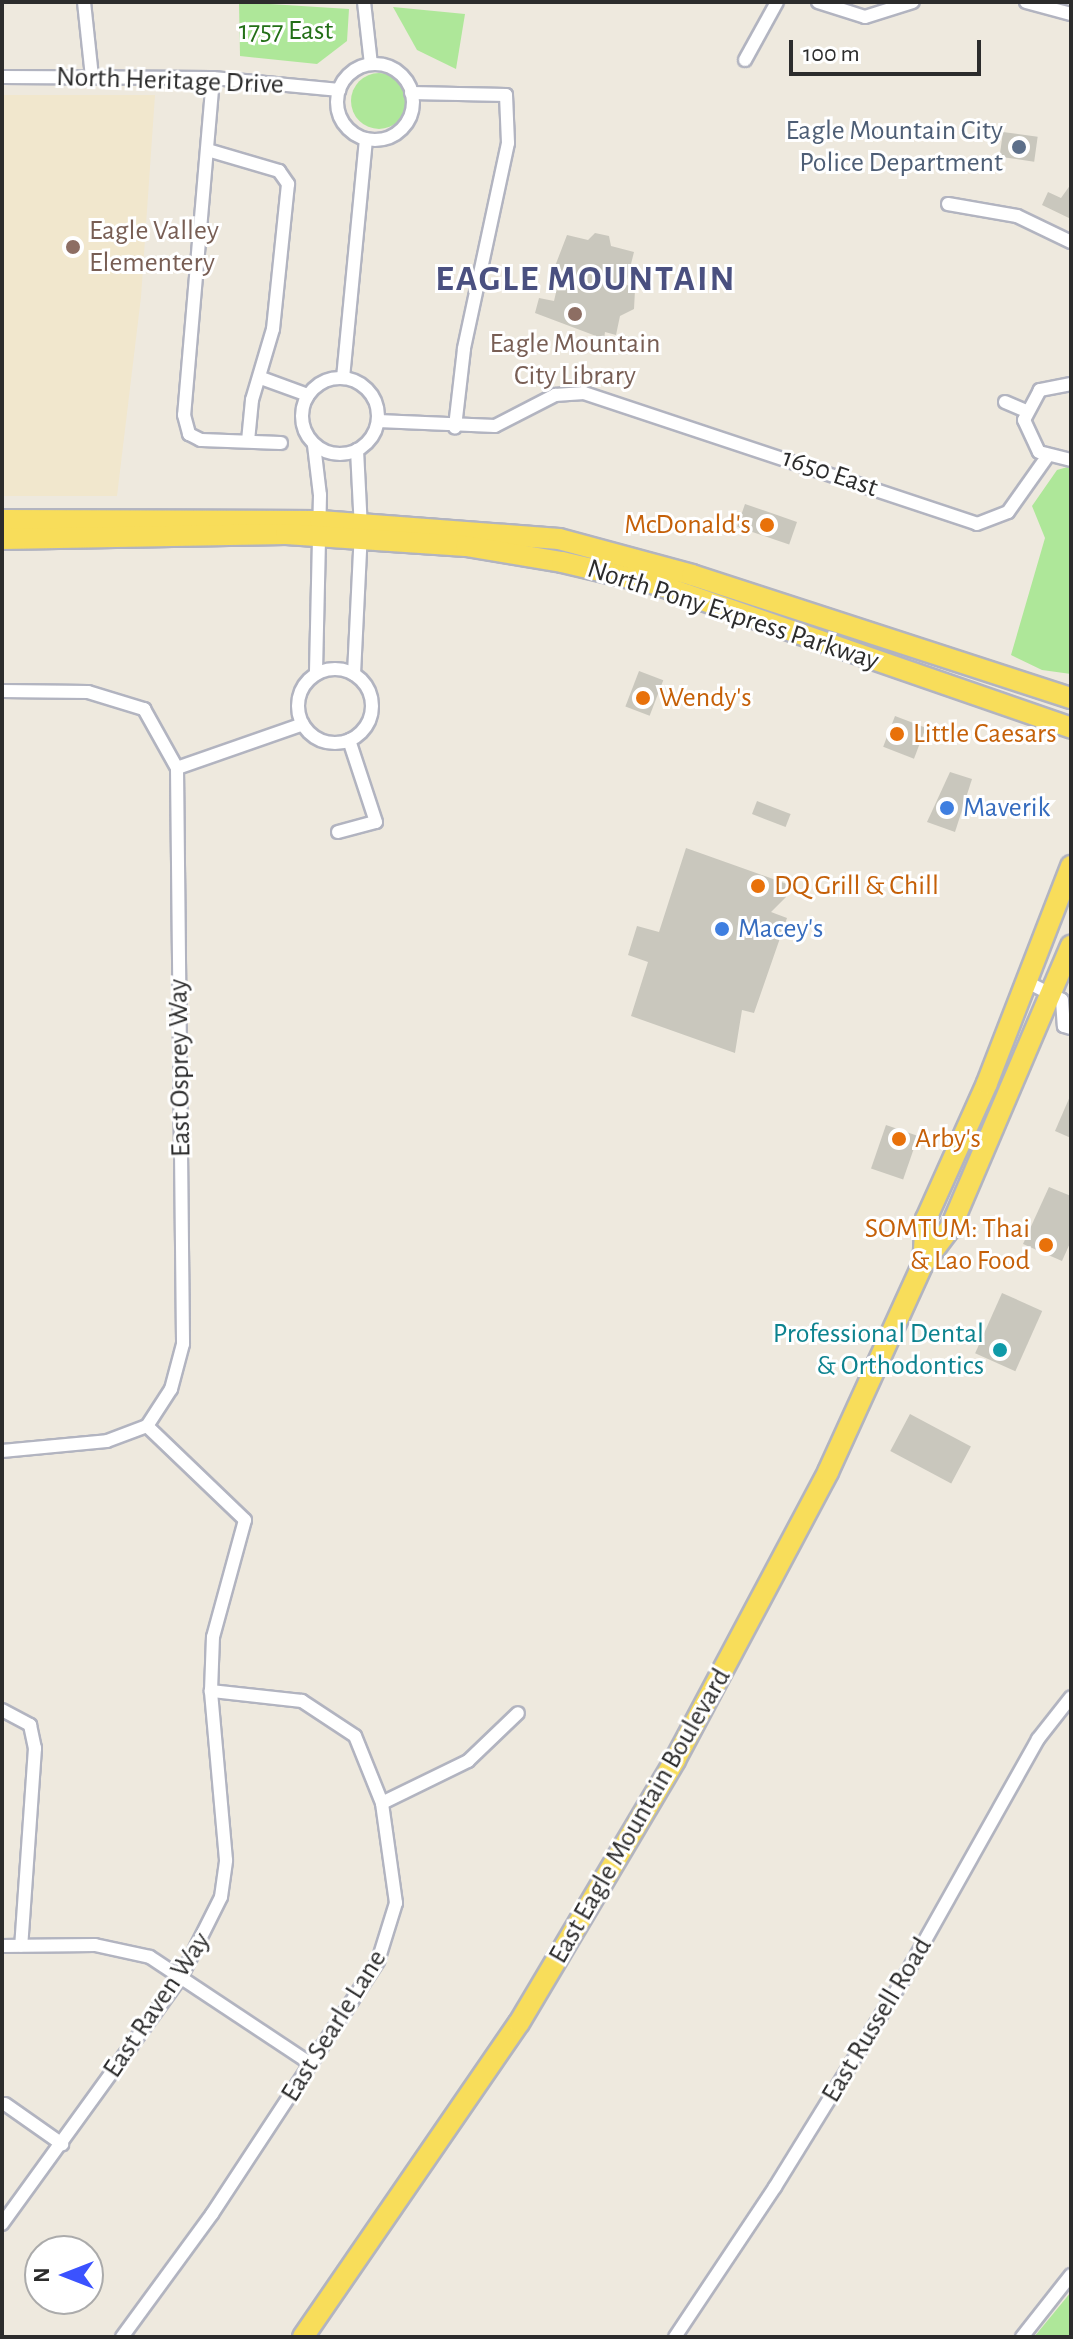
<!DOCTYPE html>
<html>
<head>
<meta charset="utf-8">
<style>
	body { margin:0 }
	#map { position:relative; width:1073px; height:2339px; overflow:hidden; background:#eee9de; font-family:"Alegreya Sans",sans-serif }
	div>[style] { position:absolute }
	.education>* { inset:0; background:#f1e7cd }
	.green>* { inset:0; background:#aee799 }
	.round { border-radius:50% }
	.building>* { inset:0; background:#c9c7bd; transform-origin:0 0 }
	.roads { filter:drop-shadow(2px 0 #b2b4c0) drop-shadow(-2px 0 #b2b4c0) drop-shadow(0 2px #b2b4c0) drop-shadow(0 -2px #b2b4c0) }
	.minor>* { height:12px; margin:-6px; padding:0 6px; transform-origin:6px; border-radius:6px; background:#fff }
	.minor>.ring { margin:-6px; padding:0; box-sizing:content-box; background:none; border:12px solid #fff; border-radius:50% }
	.primary>* { height:20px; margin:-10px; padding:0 10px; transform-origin:10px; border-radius:10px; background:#f8dd5a }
	.dots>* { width:22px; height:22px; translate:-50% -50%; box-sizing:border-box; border:4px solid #fff; border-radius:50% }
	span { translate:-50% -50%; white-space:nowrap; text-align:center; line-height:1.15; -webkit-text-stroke:6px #fff; paint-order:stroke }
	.park-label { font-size:28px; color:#236f17 }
	.street-label { font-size:28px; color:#2c2c2c }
	.service-label { font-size:28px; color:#4e5e75 }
	.right { translate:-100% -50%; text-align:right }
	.education-label { font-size:28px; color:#785e54 }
	.left { translate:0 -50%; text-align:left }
	.food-label { font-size:28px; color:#c56008 }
	.shop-label { font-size:28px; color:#366cbe }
	.culture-label { font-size:28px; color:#0d838f }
	.district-label { font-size:36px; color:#4a5080; font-weight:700; letter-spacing:2px }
	.frame { position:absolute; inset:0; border:4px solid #2c2c2c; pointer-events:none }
	.north { position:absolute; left:24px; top:2235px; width:80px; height:80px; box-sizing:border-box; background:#fff; border:2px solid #ababab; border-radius:50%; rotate:270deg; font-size:22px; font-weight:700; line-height:32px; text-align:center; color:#2c2c2c }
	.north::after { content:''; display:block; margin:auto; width:28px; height:36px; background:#3b52ff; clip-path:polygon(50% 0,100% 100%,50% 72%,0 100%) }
	.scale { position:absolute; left:789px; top:40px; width:192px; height:36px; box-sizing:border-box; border:4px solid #2c2c2c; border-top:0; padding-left:10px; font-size:24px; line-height:28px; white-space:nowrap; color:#2c2c2c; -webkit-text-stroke:6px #fff; paint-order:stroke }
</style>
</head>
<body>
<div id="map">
	<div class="education">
		<div style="clip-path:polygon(2px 95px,155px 95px,141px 297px,117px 496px,2px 496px)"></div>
	</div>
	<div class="green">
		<div style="clip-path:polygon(239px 2px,349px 9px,347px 41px,317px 64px,240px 56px)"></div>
		<div style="clip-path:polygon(393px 7px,465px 14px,456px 69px,417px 50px)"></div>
		<div class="round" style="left:351px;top:73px;width:56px;height:56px"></div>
		<div style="clip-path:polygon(1071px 466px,1071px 674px,1042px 670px,1011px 655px,1045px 538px,1032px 506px,1057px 470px)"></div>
		<div style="clip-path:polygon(1071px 2292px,1071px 2337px,1034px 2337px)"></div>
	</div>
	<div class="building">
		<div style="left:1003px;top:132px;width:35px;height:25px;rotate:8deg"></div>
		<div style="clip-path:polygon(1071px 184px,1071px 219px,1042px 205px,1048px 192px,1061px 198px)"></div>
		<div style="clip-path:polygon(595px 233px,609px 236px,611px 246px,634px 252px,626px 284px,635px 290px,634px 309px,620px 316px,616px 335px,605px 332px,604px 339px,535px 313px,539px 298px,554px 301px,560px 275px,552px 274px,567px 235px,588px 240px)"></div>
		<div style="left:745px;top:504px;width:55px;height:24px;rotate:19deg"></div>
		<div style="left:639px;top:671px;width:26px;height:38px;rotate:21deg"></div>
		<div style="left:895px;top:716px;width:33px;height:33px;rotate:21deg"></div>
		<div style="clip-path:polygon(950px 772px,972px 779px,955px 832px,927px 822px)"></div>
		<div style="left:757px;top:801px;width:36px;height:14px;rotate:21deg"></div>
		<div style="clip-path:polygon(686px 848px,787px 884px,786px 897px,771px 912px,787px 918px,754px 1013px,742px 1010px,735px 1053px,631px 1016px,648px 962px,628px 955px,637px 926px,659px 932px)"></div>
		<div style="clip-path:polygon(1071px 1094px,1071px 1138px,1055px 1131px)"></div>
		<div style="left:886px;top:1125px;width:34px;height:46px;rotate:19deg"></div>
		<div style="clip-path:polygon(1049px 1187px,1071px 1196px,1071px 1241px,1062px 1261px,1023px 1244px)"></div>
		<div style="left:1002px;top:1293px;width:44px;height:66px;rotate:24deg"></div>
		<div style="left:910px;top:1414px;width:69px;height:42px;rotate:28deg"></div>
	</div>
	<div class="roads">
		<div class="minor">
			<div style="left:84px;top:2px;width:75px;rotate:83.9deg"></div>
			<div style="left:364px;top:2px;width:62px;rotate:83.6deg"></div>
			<div style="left:818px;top:2px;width:49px;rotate:17.7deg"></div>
			<div style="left:865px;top:17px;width:50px;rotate:-17.4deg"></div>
			<div style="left:1026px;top:2px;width:47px;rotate:14.9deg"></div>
			<div style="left:745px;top:60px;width:66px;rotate:-61.1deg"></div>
			<div class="ring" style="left:337px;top:64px;width:64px;height:64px"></div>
			<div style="left:2px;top:77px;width:211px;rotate:0.3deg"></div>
			<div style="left:213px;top:78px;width:127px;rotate:5.4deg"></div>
			<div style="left:213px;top:78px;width:338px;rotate:94.9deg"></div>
			<div style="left:184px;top:415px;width:20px;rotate:75deg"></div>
			<div style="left:189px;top:434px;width:13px;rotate:27deg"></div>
			<div style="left:201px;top:440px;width:80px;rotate:2.1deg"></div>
			<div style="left:411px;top:93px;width:95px;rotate:1.2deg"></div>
			<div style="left:506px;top:95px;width:48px;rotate:87.6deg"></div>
			<div style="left:508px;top:143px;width:211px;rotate:102.1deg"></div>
			<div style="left:464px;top:349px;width:79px;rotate:96.6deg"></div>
			<div style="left:211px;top:151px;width:71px;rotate:16.4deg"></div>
			<div style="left:279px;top:171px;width:16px;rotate:55deg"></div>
			<div style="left:288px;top:184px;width:146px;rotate:95.9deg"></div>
			<div style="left:273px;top:329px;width:74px;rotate:106.5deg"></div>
			<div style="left:252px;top:400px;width:41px;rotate:95.6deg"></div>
			<div style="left:948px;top:204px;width:70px;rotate:9.9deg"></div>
			<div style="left:1017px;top:216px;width:60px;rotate:25.7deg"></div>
			<div class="ring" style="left:302px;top:378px;width:64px;height:64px"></div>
			<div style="left:261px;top:378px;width:50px;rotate:19.9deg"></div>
			<div style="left:343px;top:378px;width:240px;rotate:-84.5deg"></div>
			<div style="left:1071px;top:384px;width:32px;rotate:169deg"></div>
			<div style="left:1040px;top:390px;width:34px;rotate:118deg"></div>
			<div style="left:1024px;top:420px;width:35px;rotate:65deg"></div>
			<div style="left:1039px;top:452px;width:33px;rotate:14deg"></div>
			<div style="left:1005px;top:402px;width:23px;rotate:23deg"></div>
			<div style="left:378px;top:421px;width:117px;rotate:2.4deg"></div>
			<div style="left:495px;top:426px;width:68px;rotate:-27.3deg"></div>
			<div style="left:555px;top:395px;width:29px;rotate:-4deg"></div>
			<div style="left:584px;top:393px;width:414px;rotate:18.4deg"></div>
			<div style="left:977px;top:524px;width:33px;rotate:-21deg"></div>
			<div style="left:1008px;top:512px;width:67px;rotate:-54.7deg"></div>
			<div style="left:314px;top:445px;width:50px;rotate:83.2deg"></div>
			<div style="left:320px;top:495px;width:179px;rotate:91.3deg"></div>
			<div class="ring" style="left:298px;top:669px;width:62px;height:62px"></div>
			<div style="left:354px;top:674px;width:145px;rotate:-87.2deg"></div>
			<div style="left:361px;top:529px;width:79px;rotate:-92.9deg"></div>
			<div style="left:2px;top:691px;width:86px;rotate:0.7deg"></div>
			<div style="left:88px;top:692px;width:59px;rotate:16.9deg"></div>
			<div style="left:144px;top:709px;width:68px;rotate:60.8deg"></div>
			<div style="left:177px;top:768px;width:576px;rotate:89.4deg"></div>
			<div style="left:183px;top:1344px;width:47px;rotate:104.9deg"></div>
			<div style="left:171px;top:1389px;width:44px;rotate:123deg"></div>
			<div style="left:177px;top:768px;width:133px;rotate:-19.2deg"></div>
			<div style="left:338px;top:832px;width:39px;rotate:-15deg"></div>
			<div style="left:376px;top:822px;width:86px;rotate:-108.2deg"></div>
			<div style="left:1027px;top:982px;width:39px;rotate:27deg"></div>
			<div style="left:1062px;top:1000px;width:26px;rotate:86deg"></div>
			<div style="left:1064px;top:1026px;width:7px;rotate:16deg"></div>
			<div style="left:2px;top:1451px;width:105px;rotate:-5.4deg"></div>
			<div style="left:107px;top:1441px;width:43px;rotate:-20.6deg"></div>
			<div style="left:2px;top:1710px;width:32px;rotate:28deg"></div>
			<div style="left:30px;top:1725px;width:24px;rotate:78deg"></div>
			<div style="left:35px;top:1748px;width:198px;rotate:94deg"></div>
			<div style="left:382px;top:1803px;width:96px;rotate:-26deg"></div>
			<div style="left:468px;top:1761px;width:69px;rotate:-43.8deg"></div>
			<div style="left:2px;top:1946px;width:93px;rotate:-0.6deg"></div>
			<div style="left:95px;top:1945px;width:56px;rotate:12.3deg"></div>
			<div style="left:150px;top:1957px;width:193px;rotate:33.6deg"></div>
			<div style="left:5px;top:2104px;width:70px;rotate:35.1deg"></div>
			<div style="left:2px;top:2224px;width:305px;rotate:-54.1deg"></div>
			<div style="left:181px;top:1977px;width:89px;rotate:-63.4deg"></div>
			<div style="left:221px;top:1897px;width:37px;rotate:-82deg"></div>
			<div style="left:226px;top:1860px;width:170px;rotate:-95.1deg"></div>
			<div style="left:211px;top:1691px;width:54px;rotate:-87.9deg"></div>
			<div style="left:213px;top:1637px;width:121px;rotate:-74.7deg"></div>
			<div style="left:245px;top:1520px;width:136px;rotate:-136.2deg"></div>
			<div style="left:122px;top:2337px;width:152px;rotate:-53.8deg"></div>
			<div style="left:212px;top:2214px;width:303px;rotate:-56.7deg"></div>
			<div style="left:378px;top:1961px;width:61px;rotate:-72.8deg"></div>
			<div style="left:396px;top:1903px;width:101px;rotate:-98deg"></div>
			<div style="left:382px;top:1803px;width:72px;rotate:-111.9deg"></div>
			<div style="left:355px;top:1736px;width:64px;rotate:-146.6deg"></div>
			<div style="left:302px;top:1701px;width:92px;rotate:-173.7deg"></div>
			<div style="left:675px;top:2337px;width:180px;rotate:-56.3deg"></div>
			<div style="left:775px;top:2187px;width:238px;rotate:-58.3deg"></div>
			<div style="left:900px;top:1985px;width:282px;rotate:-60.7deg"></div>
			<div style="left:1038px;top:1739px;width:53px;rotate:-51.8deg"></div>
			<div style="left:1022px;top:2337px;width:79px;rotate:-51.7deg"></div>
		</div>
		<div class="primary">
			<div style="left:2px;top:520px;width:318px;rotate:0.2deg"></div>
			<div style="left:320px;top:521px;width:240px;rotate:4.3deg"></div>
			<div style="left:559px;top:539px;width:138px;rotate:15.1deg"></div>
			<div style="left:692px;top:575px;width:398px;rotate:18deg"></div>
			<div style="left:2px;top:539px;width:284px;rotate:-1deg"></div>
			<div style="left:286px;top:534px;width:180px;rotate:3.8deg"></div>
			<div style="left:466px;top:546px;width:97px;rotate:9.5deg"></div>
			<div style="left:562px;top:562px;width:97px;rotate:13.2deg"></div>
			<div style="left:656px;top:584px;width:439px;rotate:19.1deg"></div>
			<div style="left:923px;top:1264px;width:45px;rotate:-86.2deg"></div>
			<div style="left:926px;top:1219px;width:149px;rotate:-65.8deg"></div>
			<div style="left:987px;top:1083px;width:233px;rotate:-68.8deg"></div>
			<div style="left:303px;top:2337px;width:381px;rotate:-55.5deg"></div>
			<div style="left:519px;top:2023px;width:306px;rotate:-59.3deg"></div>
			<div style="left:675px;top:1760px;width:326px;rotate:-62deg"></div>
			<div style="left:828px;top:1472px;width:229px;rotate:-65.5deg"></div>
			<div style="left:923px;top:1264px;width:46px;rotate:-52.9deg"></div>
			<div style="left:951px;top:1227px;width:306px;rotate:-66.9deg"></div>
		</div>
	</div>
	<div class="dots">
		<div style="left:1019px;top:147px;background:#5c6f8a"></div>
		<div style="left:73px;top:247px;background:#8d6e63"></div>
		<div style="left:575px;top:314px;background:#8d6e63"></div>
		<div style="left:767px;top:525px;background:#e8710a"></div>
		<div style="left:643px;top:698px;background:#e8710a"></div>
		<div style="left:897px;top:734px;background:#e8710a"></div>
		<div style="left:947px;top:808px;background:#3f7fe0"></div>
		<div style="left:758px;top:886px;background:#e8710a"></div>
		<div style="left:722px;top:929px;background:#3f7fe0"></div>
		<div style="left:899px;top:1139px;background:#e8710a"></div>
		<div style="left:1046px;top:1245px;background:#e8710a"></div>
		<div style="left:1000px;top:1350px;background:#0f9aa8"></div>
	</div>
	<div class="park-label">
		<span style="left:286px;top:31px">1757 East</span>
	</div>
	<div class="street-label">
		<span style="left:170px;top:81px;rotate:2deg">North Heritage Drive</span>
		<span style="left:830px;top:473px;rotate:19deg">1650 East</span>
		<span style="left:733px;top:615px;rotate:18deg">North Pony Express Parkway</span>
		<span style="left:180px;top:1068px;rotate:-91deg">East Osprey Way</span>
		<span style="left:640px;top:1816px;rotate:-60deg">East Eagle Mountain Boulevard</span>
		<span style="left:157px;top:2005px;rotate:-56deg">East Raven Way</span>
		<span style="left:877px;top:2020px;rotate:-59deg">East Russell Road</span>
		<span style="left:334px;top:2026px;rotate:-58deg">East Searle Lane</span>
	</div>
	<div class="service-label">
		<span class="right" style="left:1003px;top:147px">Eagle Mountain City<br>Police Department</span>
	</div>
	<div class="education-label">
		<span class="left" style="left:89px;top:247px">Eagle Valley<br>Elementery</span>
		<span style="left:575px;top:360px">Eagle Mountain<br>City Library</span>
	</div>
	<div class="food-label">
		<span class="right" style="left:751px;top:525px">McDonald's</span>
		<span class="left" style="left:659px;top:698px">Wendy's</span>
		<span class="left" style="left:913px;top:734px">Little Caesars</span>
		<span class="left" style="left:774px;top:886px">DQ Grill &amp; Chill</span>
		<span class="left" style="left:915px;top:1139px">Arby's</span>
		<span class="right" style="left:1030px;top:1245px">SOMTUM: Thai<br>&amp; Lao Food</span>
	</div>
	<div class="shop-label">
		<span class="left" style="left:963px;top:808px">Maverik</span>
		<span class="left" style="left:738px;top:929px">Macey's</span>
	</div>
	<div class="culture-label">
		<span class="right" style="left:984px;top:1350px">Professional Dental<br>&amp; Orthodontics</span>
	</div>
	<div class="district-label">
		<span style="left:586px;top:280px">EAGLE MOUNTAIN</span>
	</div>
	<div class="frame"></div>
	<div class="north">N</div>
	<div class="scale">100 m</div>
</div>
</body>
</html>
